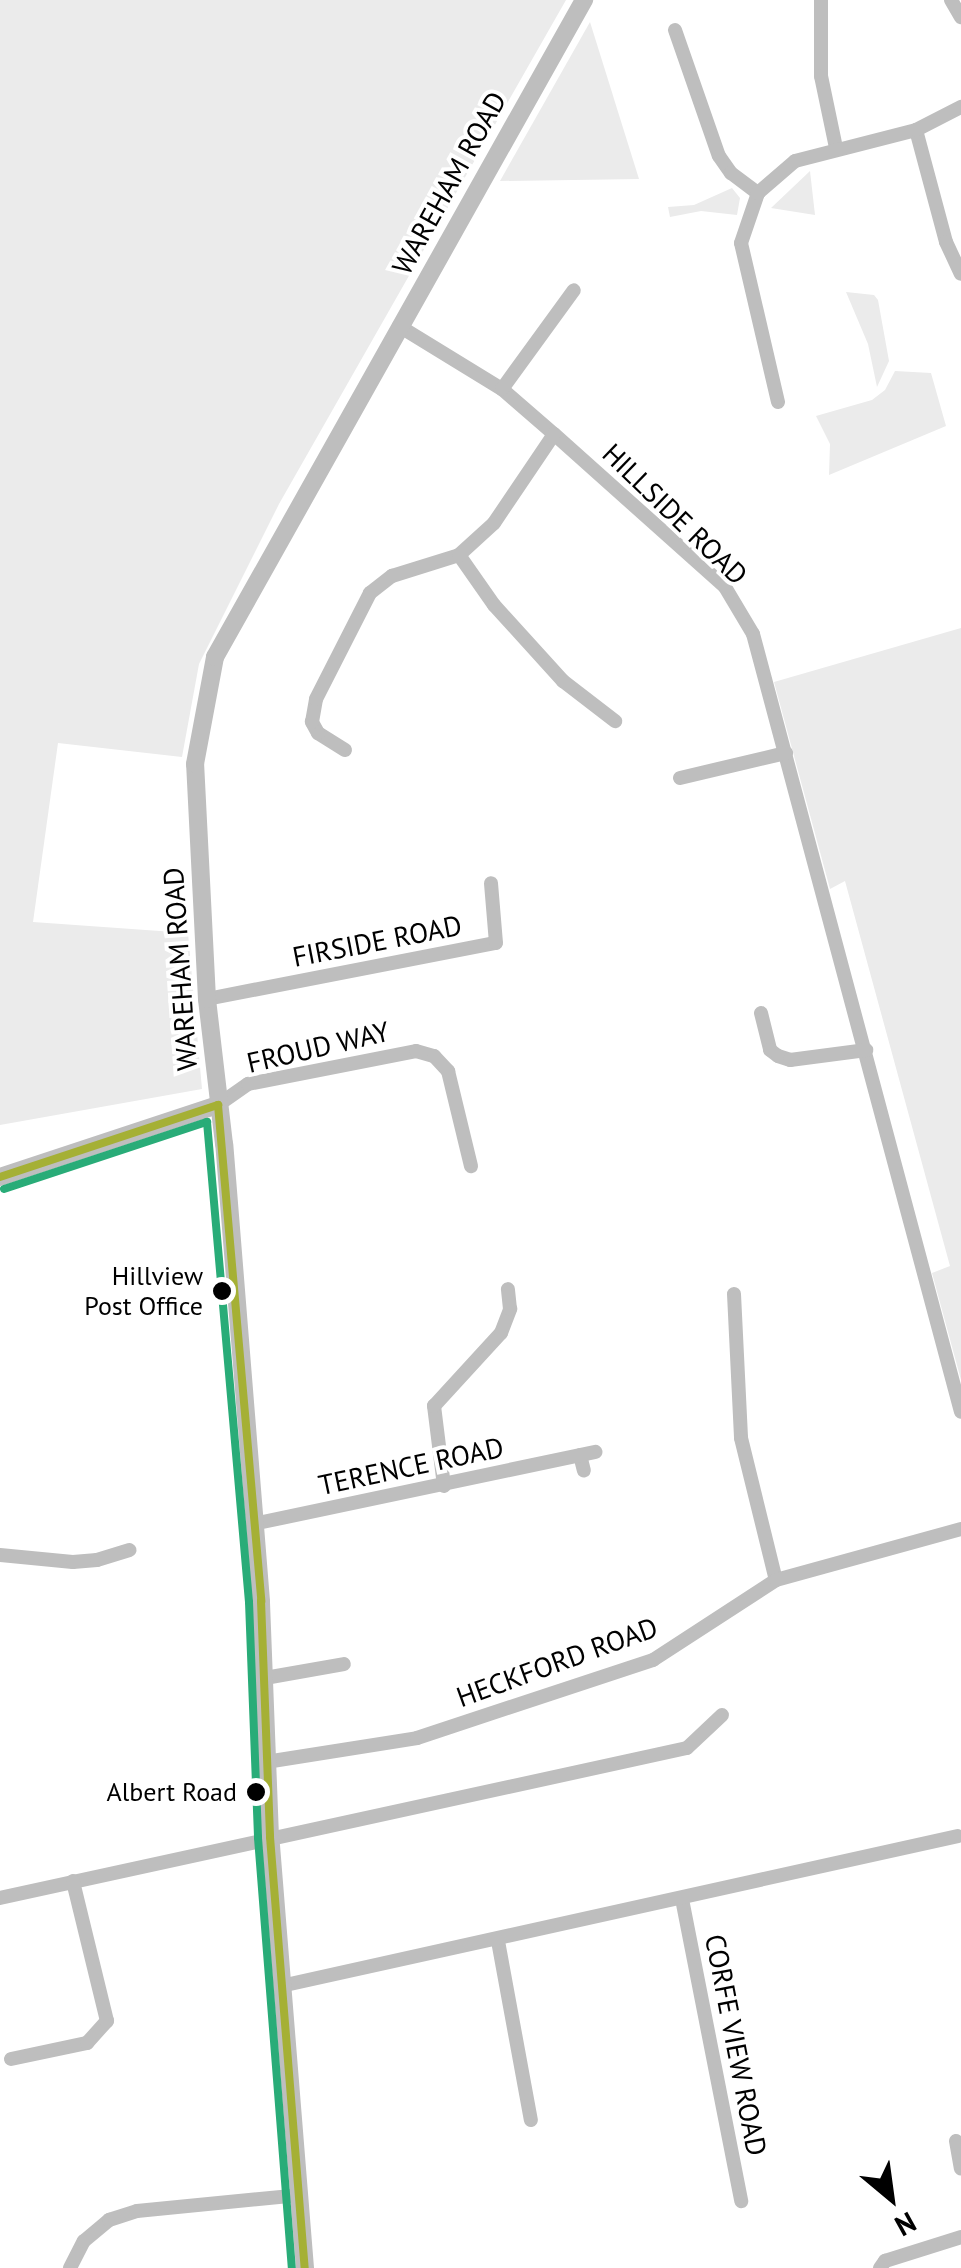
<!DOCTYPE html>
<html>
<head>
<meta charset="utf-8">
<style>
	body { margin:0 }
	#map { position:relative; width:961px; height:2268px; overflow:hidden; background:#fff; font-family:"PT Sans",sans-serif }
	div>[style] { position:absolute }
	.green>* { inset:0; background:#ebebeb }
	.minor>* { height:14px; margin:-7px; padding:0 7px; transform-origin:7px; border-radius:7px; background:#bebebe }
	.tertiary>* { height:18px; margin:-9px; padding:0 9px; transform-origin:9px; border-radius:9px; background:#bebebe }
	.bus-1>* { height:8px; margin:-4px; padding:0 4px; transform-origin:4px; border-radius:4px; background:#a5b035 }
	.bus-2>* { height:8px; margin:-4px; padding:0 4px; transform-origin:4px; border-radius:4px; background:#29ac78 }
	.dots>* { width:28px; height:28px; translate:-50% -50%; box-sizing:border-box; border:5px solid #fff; border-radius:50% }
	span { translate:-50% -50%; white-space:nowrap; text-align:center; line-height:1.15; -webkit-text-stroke:8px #fff; paint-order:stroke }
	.bus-label { font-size:26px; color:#000 }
	.right { translate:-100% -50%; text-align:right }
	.street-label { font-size:28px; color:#000 }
	.north { position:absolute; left:841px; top:2148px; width:100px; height:100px; -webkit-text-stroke:8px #fff; paint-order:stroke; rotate:151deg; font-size:28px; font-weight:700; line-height:40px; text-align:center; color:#000 }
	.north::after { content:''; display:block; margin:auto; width:35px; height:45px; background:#000; clip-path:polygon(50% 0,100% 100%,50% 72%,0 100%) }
</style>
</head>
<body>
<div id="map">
	<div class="green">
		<div style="clip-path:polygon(0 0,566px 0,279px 504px,199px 664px,182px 757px,58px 743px,33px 922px,188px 933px,202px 1089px,0 1125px)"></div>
		<div style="clip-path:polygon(590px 22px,639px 179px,500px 181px)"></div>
		<div style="clip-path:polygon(810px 171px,815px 215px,771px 208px)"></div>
		<div style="clip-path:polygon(732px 188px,740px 198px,737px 215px,701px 211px,670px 217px,668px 207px,694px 205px)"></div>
		<div style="clip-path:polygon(846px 292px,874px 295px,878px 300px,889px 361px,877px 387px,868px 344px)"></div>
		<div style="clip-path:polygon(895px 371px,931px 373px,946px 426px,829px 475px,830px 444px,816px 416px,872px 400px,885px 390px)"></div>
		<div style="clip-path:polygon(961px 628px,961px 1380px,932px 1273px,950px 1266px,845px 881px,830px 889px,774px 682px)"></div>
	</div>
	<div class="minor">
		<div style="left:821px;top:0;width:76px;rotate:90deg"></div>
		<div style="left:821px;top:76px;width:74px;rotate:78.2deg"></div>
		<div style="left:951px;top:0;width:20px;rotate:60deg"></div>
		<div style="left:675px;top:30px;width:133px;rotate:70.8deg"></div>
		<div style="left:719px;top:156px;width:21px;rotate:55deg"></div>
		<div style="left:731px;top:173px;width:34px;rotate:37deg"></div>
		<div style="left:916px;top:130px;width:116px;rotate:75deg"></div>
		<div style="left:946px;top:242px;width:35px;rotate:65deg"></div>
		<div style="left:399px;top:326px;width:121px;rotate:31.5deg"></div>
		<div style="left:502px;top:389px;width:69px;rotate:40.9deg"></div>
		<div style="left:554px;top:434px;width:229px;rotate:41.8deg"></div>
		<div style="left:725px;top:587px;width:55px;rotate:59.2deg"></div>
		<div style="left:753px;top:634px;width:805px;rotate:75.03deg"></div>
		<div style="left:502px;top:389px;width:122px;rotate:-54deg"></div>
		<div style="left:778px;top:402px;width:163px;rotate:-103.1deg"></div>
		<div style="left:741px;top:243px;width:53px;rotate:-71.2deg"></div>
		<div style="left:758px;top:193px;width:49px;rotate:-40.9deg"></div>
		<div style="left:795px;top:161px;width:125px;rotate:-14.4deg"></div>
		<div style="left:916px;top:130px;width:51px;rotate:-27.1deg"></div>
		<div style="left:459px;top:555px;width:61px;rotate:55deg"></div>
		<div style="left:494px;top:605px;width:103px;rotate:47.8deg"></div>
		<div style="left:563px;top:681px;width:66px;rotate:37.6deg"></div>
		<div style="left:345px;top:750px;width:32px;rotate:-148deg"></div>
		<div style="left:318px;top:733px;width:13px;rotate:-119deg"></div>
		<div style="left:312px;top:722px;width:23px;rotate:-80deg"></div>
		<div style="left:316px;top:699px;width:119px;rotate:-63deg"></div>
		<div style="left:370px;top:593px;width:28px;rotate:-38deg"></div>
		<div style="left:392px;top:576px;width:70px;rotate:-17.4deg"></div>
		<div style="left:459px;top:555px;width:47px;rotate:-42.4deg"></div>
		<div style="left:494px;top:523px;width:107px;rotate:-56deg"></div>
		<div style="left:680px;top:778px;width:109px;rotate:-13.3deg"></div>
		<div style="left:207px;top:999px;width:294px;rotate:-11deg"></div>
		<div style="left:496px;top:943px;width:60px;rotate:-94.8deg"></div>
		<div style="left:761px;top:1013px;width:38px;rotate:76deg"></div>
		<div style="left:770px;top:1050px;width:10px;rotate:37deg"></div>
		<div style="left:778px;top:1056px;width:13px;rotate:18deg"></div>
		<div style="left:790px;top:1060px;width:77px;rotate:-7.5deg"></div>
		<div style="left:218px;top:1105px;width:37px;rotate:-35deg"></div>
		<div style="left:248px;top:1084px;width:171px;rotate:-11.1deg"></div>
		<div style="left:416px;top:1051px;width:19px;rotate:16deg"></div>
		<div style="left:434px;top:1056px;width:21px;rotate:47deg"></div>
		<div style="left:448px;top:1071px;width:98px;rotate:76.4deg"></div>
		<div style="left:734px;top:1294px;width:144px;rotate:87.2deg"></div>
		<div style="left:741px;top:1438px;width:146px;rotate:76.2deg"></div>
		<div style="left:580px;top:1455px;width:16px;rotate:76deg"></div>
		<div style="left:444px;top:1486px;width:81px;rotate:-97.1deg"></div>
		<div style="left:434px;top:1406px;width:99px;rotate:-47.5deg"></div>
		<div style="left:501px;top:1333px;width:26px;rotate:-69deg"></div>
		<div style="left:510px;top:1309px;width:20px;rotate:-96deg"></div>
		<div style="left:253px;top:1524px;width:350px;rotate:-11.9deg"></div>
		<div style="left:0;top:1555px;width:73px;rotate:5.5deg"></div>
		<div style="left:73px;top:1562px;width:24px;rotate:-5deg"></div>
		<div style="left:97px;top:1560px;width:34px;rotate:-17deg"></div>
		<div style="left:265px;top:1678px;width:80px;rotate:-10deg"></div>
		<div style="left:266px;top:1762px;width:153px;rotate:-9deg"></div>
		<div style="left:417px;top:1738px;width:249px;rotate:-18.3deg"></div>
		<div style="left:653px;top:1660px;width:147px;rotate:-33deg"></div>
		<div style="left:776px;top:1580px;width:192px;rotate:-15.4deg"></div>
		<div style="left:0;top:1898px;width:703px;rotate:-12.32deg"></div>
		<div style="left:687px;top:1748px;width:48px;rotate:-43.3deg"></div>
		<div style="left:682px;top:1899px;width:308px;rotate:78.9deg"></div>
		<div style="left:498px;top:1941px;width:182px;rotate:79.6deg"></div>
		<div style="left:281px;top:1986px;width:693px;rotate:-12.49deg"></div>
		<div style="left:11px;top:2059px;width:78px;rotate:-11.9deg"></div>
		<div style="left:87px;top:2043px;width:30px;rotate:-48deg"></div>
		<div style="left:107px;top:2021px;width:144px;rotate:-103.7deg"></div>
		<div style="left:956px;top:2141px;width:28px;rotate:80deg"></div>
		<div style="left:70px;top:2268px;width:30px;rotate:-63deg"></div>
		<div style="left:84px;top:2241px;width:33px;rotate:-40deg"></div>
		<div style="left:109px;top:2220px;width:29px;rotate:-18deg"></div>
		<div style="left:137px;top:2211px;width:163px;rotate:-5.6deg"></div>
		<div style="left:880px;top:2268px;width:9px;rotate:-54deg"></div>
		<div style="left:885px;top:2261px;width:80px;rotate:-17.5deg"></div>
	</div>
	<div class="tertiary">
		<div style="left:0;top:1177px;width:230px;rotate:-18.3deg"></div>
		<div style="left:305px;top:2268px;width:432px;rotate:-94.6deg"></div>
		<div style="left:270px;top:1837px;width:236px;rotate:-92.2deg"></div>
		<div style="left:261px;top:1601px;width:458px;rotate:-94.6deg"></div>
		<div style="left:224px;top:1144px;width:146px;rotate:-96.7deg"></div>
		<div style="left:207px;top:999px;width:235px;rotate:-92.9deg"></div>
		<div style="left:195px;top:764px;width:109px;rotate:-79.4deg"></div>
		<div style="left:215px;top:657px;width:754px;rotate:-60.68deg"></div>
	</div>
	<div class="bus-1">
		<div style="left:218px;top:1105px;width:498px;rotate:85deg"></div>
		<div style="left:261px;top:1601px;width:236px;rotate:87.8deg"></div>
		<div style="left:270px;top:1837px;width:432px;rotate:85.4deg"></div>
		<div style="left:0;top:1177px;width:230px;rotate:-18.3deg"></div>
	</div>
	<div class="bus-2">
		<div style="left:4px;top:1189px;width:214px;rotate:-18.3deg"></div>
		<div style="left:207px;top:1122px;width:482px;rotate:85deg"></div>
		<div style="left:249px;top:1602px;width:236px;rotate:87.8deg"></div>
		<div style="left:258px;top:1838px;width:431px;rotate:85.5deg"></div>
	</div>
	<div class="dots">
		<div style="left:222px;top:1291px;background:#000"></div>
		<div style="left:256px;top:1792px;background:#000"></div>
	</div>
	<div class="bus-label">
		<span class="right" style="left:203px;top:1291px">Hillview<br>Post Office</span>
		<span class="right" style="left:237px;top:1792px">Albert Road</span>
	</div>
	<div class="street-label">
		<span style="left:449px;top:183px;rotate:-61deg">WAREHAM ROAD</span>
		<span style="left:675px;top:514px;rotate:44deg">HILLSIDE ROAD</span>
		<span style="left:377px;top:941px;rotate:-11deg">FIRSIDE ROAD</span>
		<span style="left:180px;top:969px;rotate:-94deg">WAREHAM ROAD</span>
		<span style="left:318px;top:1047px;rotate:-13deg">FROUD WAY</span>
		<span style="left:411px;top:1466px;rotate:-12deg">TERENCE ROAD</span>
		<span style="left:557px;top:1662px;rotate:-20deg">HECKFORD ROAD</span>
		<span style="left:736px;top:2045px;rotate:79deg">CORFE VIEW ROAD</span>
	</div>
	<div class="north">N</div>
</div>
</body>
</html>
